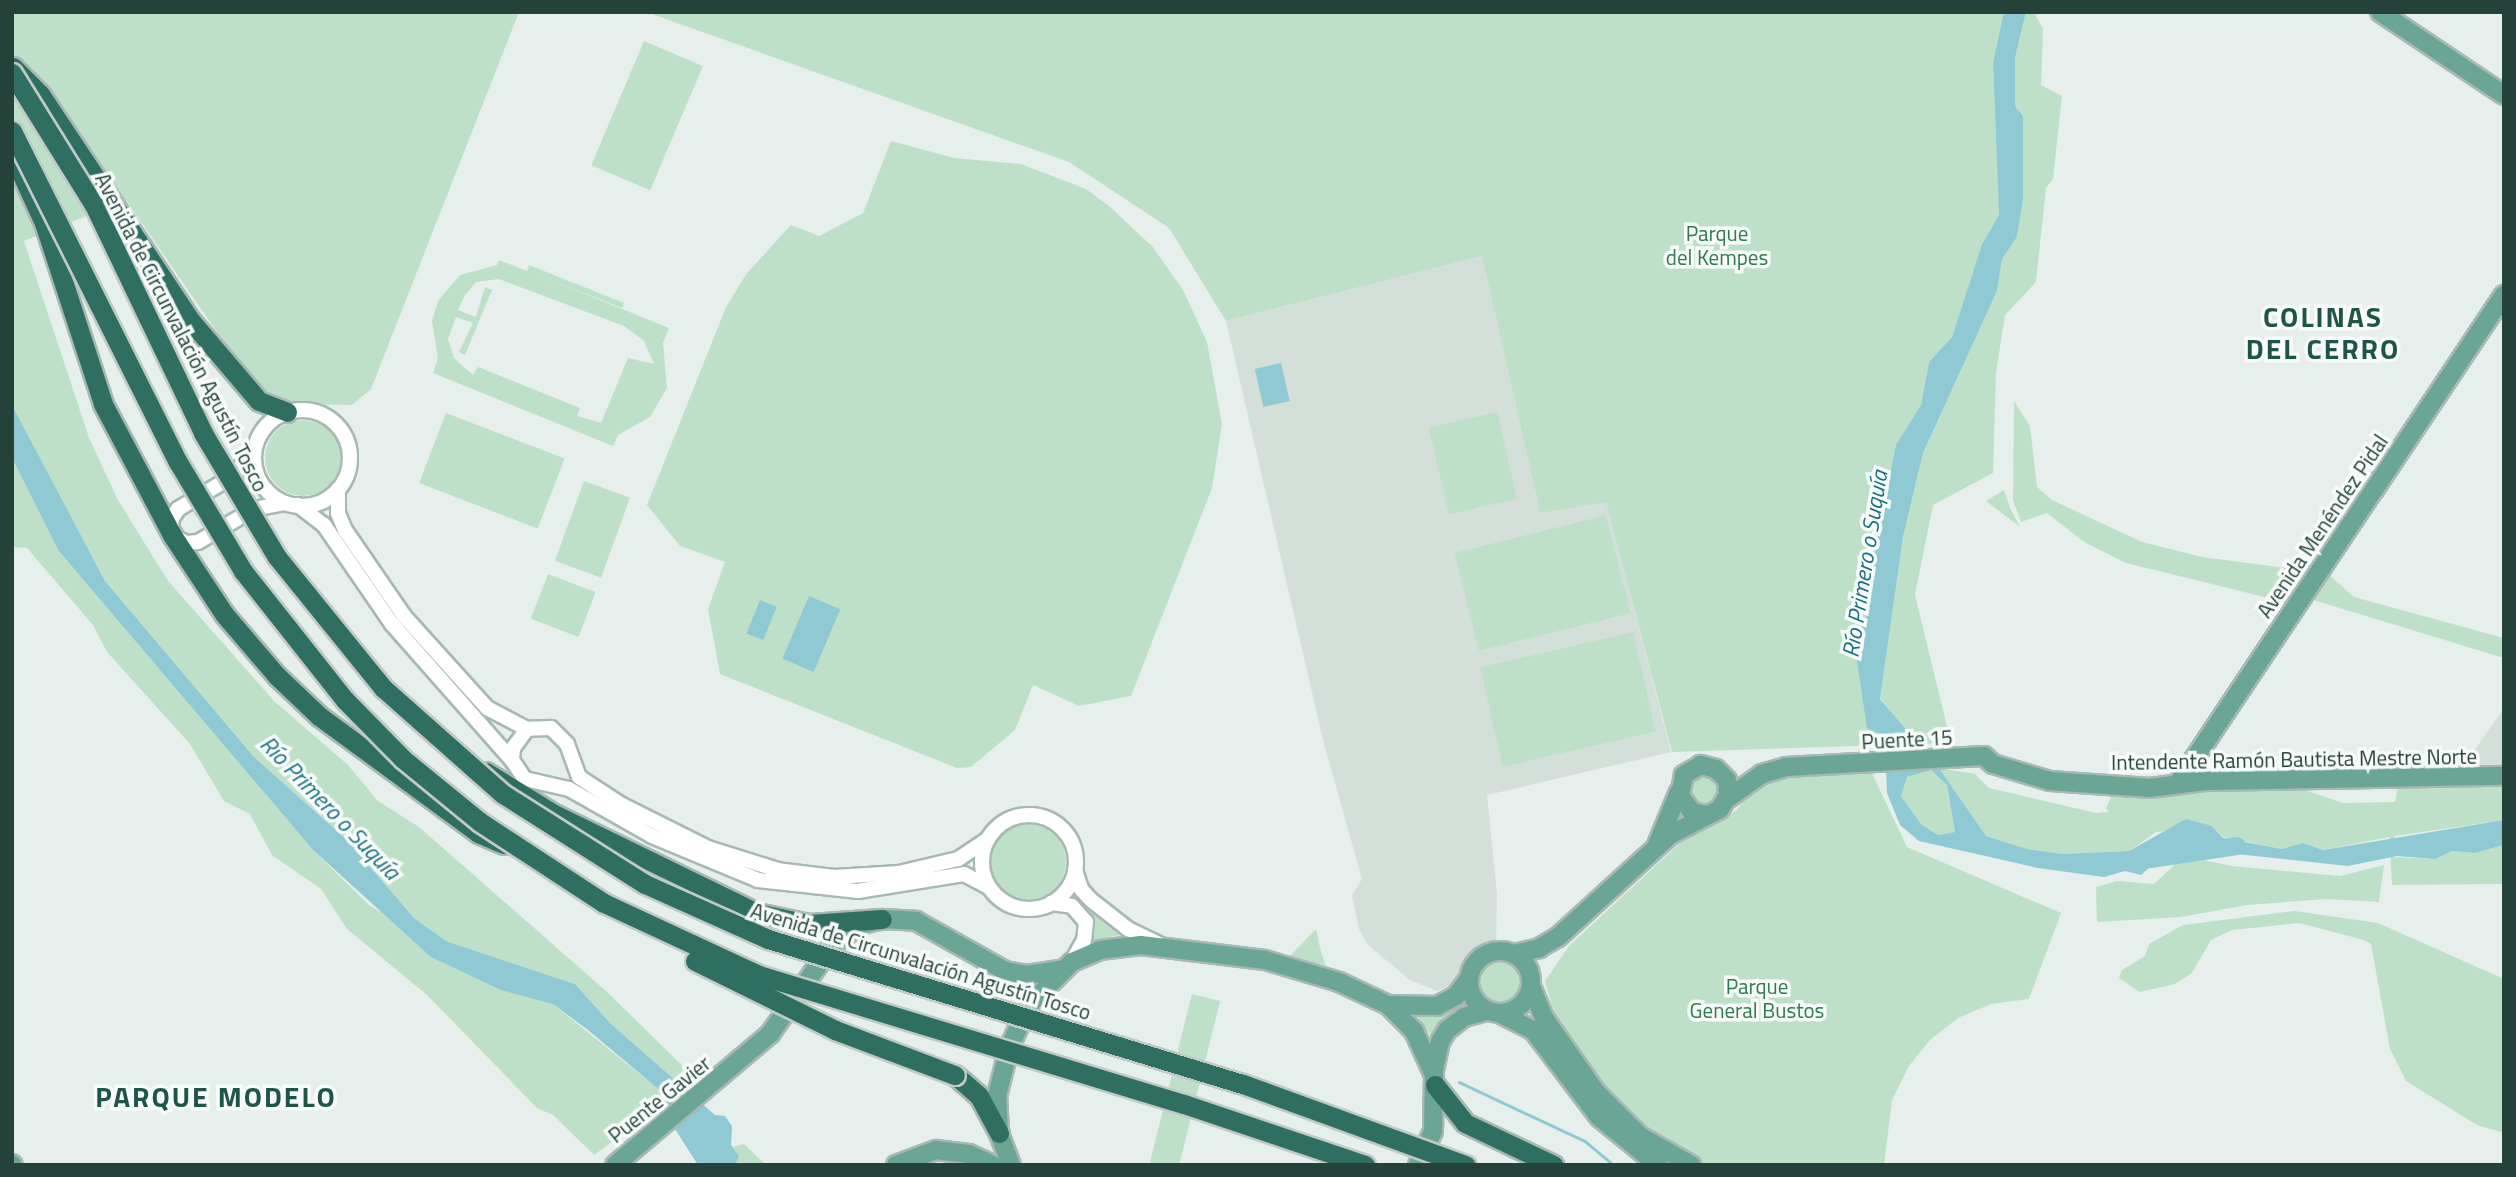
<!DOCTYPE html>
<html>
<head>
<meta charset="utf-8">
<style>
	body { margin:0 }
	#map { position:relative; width:2516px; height:1177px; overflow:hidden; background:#e6efeb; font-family:"Titillium Web",sans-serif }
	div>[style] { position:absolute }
	.built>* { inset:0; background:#d4dfda }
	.green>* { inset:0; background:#bfe0c8; transform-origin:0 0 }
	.round { border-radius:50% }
	.water>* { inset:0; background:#8ec9d4; transform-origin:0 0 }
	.stream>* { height:2.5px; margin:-1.25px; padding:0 1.25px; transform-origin:1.25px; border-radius:1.25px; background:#8ec9d4 }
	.river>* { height:18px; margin:-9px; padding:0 9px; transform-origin:9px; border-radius:9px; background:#8ec9d4 }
	.roads { filter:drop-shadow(2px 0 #a8b8b2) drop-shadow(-2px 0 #a8b8b2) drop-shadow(0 2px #a8b8b2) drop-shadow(0 -2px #a8b8b2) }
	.minor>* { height:14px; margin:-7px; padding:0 7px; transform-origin:7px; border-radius:7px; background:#fff }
	.minor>.ring { margin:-7px; padding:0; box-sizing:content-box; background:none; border:14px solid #fff; border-radius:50% }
	.major>* { height:18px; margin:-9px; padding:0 9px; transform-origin:9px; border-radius:9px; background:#6aa596 }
	.major>.ring { margin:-9px; padding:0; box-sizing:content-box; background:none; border:18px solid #6aa596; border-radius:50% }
	.highway>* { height:19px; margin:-9.5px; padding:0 9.5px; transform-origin:9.5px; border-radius:9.5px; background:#2f6f62 }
	.bridges { filter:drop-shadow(2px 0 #c2cac8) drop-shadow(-2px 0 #c2cac8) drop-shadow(0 2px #c2cac8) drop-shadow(0 -2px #c2cac8) }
	.highway-bridge>* { height:19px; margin:-9.5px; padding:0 9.5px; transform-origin:9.5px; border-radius:9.5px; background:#2f6f62 }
	span { translate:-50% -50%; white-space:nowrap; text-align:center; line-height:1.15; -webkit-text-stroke:7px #f7fbf9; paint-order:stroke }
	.park-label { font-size:21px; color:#2d7a4b }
	.street-label { font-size:21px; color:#24423a }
	.water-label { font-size:23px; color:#1c6f80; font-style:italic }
	.district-label { font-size:28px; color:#1f5548; font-weight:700; letter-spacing:2px }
	.frame { position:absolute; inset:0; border:14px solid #24423a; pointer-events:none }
</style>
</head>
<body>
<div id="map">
	<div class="built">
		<div style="clip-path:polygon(1482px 256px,1540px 513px,1606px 501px,1671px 752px,1487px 795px,1497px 895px,1496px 944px,1483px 945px,1461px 980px,1437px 991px,1410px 980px,1368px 945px,1359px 929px,1352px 895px,1362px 879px,1324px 744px,1226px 321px)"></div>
		<div style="clip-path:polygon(2504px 708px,2504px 771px,2459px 772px)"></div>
	</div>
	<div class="green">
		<div style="clip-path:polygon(12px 12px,519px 12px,371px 389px,352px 405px,277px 404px,230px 351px,126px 200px,24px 241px,89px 438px,118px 500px,168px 581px,274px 701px,348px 765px,378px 801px,419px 827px,606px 991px,696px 1079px,683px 1087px,611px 1024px,575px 984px,446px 941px,414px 918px,347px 840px,254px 757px,105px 581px,12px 405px)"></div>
		<div style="clip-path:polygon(646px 12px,2004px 12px,1993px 62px,1999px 215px,1982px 244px,1952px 337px,1929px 362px,1921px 405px,1896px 446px,1876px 542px,1868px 613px,1854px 641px,1885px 745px,1672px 752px,1606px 502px,1540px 513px,1482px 256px,1226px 321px,1169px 228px,1069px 162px)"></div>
		<div style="clip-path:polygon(2026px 12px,2034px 12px,2043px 29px,2041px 85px,2062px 96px,2053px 179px,2046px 188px,2036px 282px,2005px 315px,1996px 373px,1993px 473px,1933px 505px,1915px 595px,1951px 743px,1917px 744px,1880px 698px,1903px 537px,1923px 453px,1997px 291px,2002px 259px,2017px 237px,2023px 200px,2023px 116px,2015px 106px,2015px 58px)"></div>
		<div style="left:644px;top:41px;width:64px;height:135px;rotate:23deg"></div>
		<div style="clip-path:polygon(891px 141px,954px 158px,1021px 164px,1086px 189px,1109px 206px,1152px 246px,1183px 290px,1207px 342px,1222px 424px,1212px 488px,1131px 696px,1079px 706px,1033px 685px,1015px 730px,971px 767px,957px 768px,720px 674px,708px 609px,725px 562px,680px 546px,647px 505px,726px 307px,747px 273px,791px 225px,819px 236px,863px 213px)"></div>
		<div style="clip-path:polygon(evenodd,499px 260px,527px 271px,529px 265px,624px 303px,622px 308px,538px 275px,669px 328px,663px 343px,667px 388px,650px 417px,618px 435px,613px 446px,433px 373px,438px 358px,432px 321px,438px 301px,460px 275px,497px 265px,499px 260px,499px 279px,624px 326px,644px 341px,654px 364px,628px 358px,601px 423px,577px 416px,580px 408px,478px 367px,473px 375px,454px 358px,448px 339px,456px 317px,473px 323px,459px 352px,465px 355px,492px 290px,485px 287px,476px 317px,458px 310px,465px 295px,476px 282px,499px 279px)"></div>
		<div style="clip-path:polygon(2014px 401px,2030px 426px,2037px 487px,2052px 500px,2142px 542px,2202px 557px,2308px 571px,2285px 602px,2126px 563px,2084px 542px,2047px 513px,2021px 522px,2013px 500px)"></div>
		<div style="left:1497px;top:412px;width:89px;height:70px;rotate:77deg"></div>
		<div style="left:446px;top:413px;width:127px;height:75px;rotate:21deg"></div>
		<div class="round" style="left:265px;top:420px;width:76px;height:76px"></div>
		<div style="clip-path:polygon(12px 458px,58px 550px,313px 850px,370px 906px,553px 1004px,663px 1093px,664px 1104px,594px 1155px,553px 1115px,537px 1108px,427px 995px,347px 929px,321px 889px,272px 855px,250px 814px,224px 801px,190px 744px,107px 652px,93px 625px,27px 548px,12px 547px)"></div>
		<div style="left:584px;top:481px;width:49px;height:85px;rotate:20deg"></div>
		<div style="clip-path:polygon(2004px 490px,2010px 508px,2020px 527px,1986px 501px)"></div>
		<div style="left:1606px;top:515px;width:101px;height:156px;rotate:76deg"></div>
		<div style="clip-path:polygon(2326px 572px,2354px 597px,2504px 638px,2504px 658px,2310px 599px)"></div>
		<div style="left:548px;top:574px;width:51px;height:48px;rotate:21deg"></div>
		<div style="left:1633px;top:632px;width:102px;height:157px;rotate:77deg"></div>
		<div style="clip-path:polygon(1939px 768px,1975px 774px,1989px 788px,2096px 813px,2109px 812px,2106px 808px,2111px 797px,2160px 797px,2184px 788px,2207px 785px,2305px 790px,2343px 803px,2395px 802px,2399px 781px,2504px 778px,2504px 820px,2395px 836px,2391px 857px,2435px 859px,2452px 851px,2475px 853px,2504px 845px,2504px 884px,2392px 885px,2389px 837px,2323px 850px,2303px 843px,2282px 849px,2223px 837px,2212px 826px,2156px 832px,2129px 851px,2062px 854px,2027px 849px,1986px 836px)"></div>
		<div style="clip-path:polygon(1870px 769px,1907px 847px,2061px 913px,2029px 999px,1991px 1004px,1958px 1018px,1930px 1040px,1909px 1066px,1892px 1100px,1884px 1165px,1699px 1165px,1628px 1119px,1558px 1030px,1545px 981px,1569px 946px,1681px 842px,1737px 810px,1751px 789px,1772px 776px)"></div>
		<div style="clip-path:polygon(1931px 770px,1947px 785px,1955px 832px,1938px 835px,1921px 824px,1901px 796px,1907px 777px)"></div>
		<div class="round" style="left:1688px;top:775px;width:30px;height:30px"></div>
		<div class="round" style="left:990px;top:824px;width:76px;height:76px"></div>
		<div style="clip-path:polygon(2184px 856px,2232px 866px,2340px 876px,2384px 865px,2379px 902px,2326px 899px,2247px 905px,2181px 917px,2097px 922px,2096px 887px,2117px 881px,2154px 884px)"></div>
		<div style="clip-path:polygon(1073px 892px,1093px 912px,1124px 934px,1092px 941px,1088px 912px,1070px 897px)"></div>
		<div style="clip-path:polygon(2294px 911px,2378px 923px,2504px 979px,2504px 1133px,2477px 1125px,2406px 1081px,2390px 1049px,2371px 944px,2364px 940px,2299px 923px,2232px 930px,2211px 940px,2192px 973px,2175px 984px,2140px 992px,2119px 978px,2122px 970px,2145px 956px,2149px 944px,2183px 925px)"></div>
		<div style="clip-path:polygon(1316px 929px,1321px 952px,1326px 966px,1290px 956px)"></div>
		<div class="round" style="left:1477px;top:959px;width:46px;height:46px"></div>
		<div style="left:1192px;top:994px;width:29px;height:175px;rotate:14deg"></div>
		<div style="clip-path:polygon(1466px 999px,1471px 1006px,1433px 1040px,1417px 1016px)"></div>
		<div style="clip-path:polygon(744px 1144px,766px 1165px,735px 1165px,739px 1156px,733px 1147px)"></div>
	</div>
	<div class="water">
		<div style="clip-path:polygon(evenodd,2004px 12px,2026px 12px,2015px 58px,2015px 106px,2023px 116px,2023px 200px,2017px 237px,2002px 259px,1997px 291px,1923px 453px,1903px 537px,1880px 699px,1939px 768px,1986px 836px,2027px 849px,2062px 854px,2129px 851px,2186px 819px,2212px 826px,2223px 838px,2282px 849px,2303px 843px,2323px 850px,2504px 820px,2504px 845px,2475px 853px,2452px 851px,2435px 859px,2397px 856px,2348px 866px,2171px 847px,2141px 875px,2125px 871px,2104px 877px,2038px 868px,1919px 841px,1900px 825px,1887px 793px,1885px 737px,1867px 728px,1854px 641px,1868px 613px,1876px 542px,1896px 445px,1921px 405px,1929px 362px,1952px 337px,1982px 244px,1999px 215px,1993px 62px,2004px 12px,1931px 770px,1947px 785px,1955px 832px,1938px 835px,1921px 824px,1901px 796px,1907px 777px,1931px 770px)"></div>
		<div style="left:1281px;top:363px;width:39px;height:27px;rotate:77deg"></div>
		<div style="clip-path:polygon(12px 405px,105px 581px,254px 757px,347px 840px,414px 918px,446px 941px,575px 984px,611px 1024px,715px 1115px,725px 1116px,732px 1126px,731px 1145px,739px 1156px,735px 1165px,698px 1165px,675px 1129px,663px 1093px,588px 1030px,553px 1004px,501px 990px,431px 957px,313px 850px,58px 550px,12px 458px)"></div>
		<div style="left:809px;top:596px;width:34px;height:68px;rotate:23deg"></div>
		<div style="left:760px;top:600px;width:18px;height:36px;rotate:22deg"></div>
	</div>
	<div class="stream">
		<div style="left:1459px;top:1082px;width:139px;rotate:25.1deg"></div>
		<div style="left:1585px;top:1141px;width:38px;rotate:40deg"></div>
	</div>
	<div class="river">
		<div style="left:2137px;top:861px;width:101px;rotate:-8.5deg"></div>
	</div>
	<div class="roads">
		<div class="minor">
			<div class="ring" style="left:254px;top:410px;width:82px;height:82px"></div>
			<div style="left:253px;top:452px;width:31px;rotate:130deg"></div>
			<div style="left:233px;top:476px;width:64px;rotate:149deg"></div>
			<div style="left:178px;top:509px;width:13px;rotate:122deg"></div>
			<div style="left:171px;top:520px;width:15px;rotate:86deg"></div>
			<div style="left:172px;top:535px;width:16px;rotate:30deg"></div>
			<div style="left:186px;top:543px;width:12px;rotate:-5deg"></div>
			<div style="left:198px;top:542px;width:65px;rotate:-30.5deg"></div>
			<div style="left:254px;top:509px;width:32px;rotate:-11deg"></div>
			<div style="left:338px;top:489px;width:24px;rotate:90deg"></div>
			<div style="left:338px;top:513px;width:18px;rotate:68deg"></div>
			<div style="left:345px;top:530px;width:104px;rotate:55.5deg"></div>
			<div style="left:404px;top:616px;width:124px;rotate:47.9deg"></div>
			<div style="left:487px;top:708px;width:45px;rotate:27.7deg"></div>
			<div style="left:298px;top:505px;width:33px;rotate:38deg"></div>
			<div style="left:324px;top:525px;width:120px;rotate:55.5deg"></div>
			<div style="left:392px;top:624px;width:181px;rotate:48.6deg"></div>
			<div class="ring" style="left:982px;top:815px;width:80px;height:80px"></div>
			<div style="left:988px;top:839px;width:36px;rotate:146deg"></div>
			<div style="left:958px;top:859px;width:61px;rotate:166.7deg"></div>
			<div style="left:899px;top:873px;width:65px;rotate:176.5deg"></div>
			<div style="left:834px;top:877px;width:56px;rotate:-172.9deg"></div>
			<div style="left:778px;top:870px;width:73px;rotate:-162.6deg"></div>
			<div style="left:708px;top:848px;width:96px;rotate:-153.4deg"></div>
			<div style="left:622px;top:805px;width:51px;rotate:-146.9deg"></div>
			<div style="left:579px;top:777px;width:35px;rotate:-110deg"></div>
			<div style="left:567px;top:744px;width:23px;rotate:-135deg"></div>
			<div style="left:551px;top:728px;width:24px;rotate:178deg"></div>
			<div style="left:527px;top:729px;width:24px;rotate:126deg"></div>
			<div style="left:513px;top:748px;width:12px;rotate:95deg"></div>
			<div style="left:512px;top:760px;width:23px;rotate:56deg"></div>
			<div style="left:525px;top:779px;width:45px;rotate:12.8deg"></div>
			<div style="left:569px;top:789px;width:95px;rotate:29.5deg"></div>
			<div style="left:652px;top:836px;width:115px;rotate:22.5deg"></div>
			<div style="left:758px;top:880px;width:101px;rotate:6.3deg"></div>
			<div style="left:858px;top:891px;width:107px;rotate:-9.1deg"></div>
			<div style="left:964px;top:874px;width:27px;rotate:28deg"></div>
			<div style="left:1075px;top:870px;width:20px;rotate:72deg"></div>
			<div style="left:1081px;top:889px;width:15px;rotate:48deg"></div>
			<div style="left:1091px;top:900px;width:47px;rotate:38.1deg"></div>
			<div style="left:1128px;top:929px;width:34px;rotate:26deg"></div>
			<div style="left:1051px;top:903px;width:21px;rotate:8deg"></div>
			<div style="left:1072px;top:906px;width:21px;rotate:49deg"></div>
			<div style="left:1086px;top:922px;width:18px;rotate:96deg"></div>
			<div style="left:1084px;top:940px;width:25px;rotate:119deg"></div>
		</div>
		<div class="major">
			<div style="left:2380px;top:12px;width:149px;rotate:33.8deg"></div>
			<div style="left:2178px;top:783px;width:587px;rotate:-56.26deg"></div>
			<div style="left:1727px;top:799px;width:43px;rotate:-35.5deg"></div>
			<div style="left:1762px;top:774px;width:25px;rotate:-16deg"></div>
			<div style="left:1786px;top:767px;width:198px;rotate:-3.2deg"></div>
			<div style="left:1984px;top:756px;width:12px;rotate:42deg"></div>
			<div style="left:1993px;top:764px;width:59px;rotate:16.6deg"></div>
			<div style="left:2050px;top:781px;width:100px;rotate:4deg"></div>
			<div style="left:2150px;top:788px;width:55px;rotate:-7.3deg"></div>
			<div style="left:2205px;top:781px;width:299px;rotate:-1deg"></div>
			<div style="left:1657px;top:845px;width:57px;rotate:-67.5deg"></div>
			<div class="ring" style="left:1469px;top:951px;width:44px;height:44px"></div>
			<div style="left:1514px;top:954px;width:26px;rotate:-13deg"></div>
			<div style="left:1539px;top:948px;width:22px;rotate:-30deg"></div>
			<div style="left:1558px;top:937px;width:151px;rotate:-42.3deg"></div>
			<div style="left:1670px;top:835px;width:56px;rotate:-27.5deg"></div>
			<div style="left:1720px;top:809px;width:16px;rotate:-60deg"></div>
			<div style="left:1728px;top:795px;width:15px;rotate:-94deg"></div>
			<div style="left:1727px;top:780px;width:16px;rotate:-135deg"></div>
			<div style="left:1716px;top:769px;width:16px;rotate:-165deg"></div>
			<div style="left:1701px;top:765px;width:20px;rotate:150deg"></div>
			<div style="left:1684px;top:775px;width:21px;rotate:101deg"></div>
			<div style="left:1680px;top:796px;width:20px;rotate:53deg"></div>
			<div style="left:1692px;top:812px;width:16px;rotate:11deg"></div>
			<div style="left:1531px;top:986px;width:35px;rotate:68deg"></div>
			<div style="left:1544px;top:1018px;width:90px;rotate:54.9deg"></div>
			<div style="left:1596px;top:1092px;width:62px;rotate:45deg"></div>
			<div style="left:1640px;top:1136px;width:59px;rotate:29.6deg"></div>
			<div style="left:1388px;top:1005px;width:49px;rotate:1.2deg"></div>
			<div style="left:1437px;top:1006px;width:21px;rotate:-28deg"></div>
			<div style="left:1456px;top:996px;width:21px;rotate:-53deg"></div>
			<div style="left:1501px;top:1014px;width:36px;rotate:27deg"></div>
			<div style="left:1533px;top:1030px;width:109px;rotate:52.8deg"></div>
			<div style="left:1599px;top:1117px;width:76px;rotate:39.1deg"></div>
			<div style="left:1434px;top:1070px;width:29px;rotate:-78deg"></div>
			<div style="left:1440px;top:1042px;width:14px;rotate:-60deg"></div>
			<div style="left:1447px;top:1030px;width:21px;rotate:-37deg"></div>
			<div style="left:1464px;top:1017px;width:23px;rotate:-15deg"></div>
			<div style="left:12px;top:1164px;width:1px;rotate:45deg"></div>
			<div style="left:615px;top:1165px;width:203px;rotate:-40.2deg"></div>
			<div style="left:770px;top:1034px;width:110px;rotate:-55deg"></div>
			<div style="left:833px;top:944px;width:36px;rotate:-34deg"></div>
			<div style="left:863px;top:924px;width:20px;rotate:-15deg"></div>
			<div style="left:882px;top:919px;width:34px;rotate:3deg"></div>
			<div style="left:916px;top:921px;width:102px;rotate:29.3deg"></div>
			<div style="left:1005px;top:971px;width:22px;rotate:10deg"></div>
			<div style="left:1027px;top:975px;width:36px;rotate:-9deg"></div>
			<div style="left:896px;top:1165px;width:43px;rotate:-20.6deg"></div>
			<div style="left:936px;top:1150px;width:33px;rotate:7deg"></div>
			<div style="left:969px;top:1154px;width:26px;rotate:25deg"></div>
			<div style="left:1011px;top:1165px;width:34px;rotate:-111deg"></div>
			<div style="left:999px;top:1133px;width:37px;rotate:-93deg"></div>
			<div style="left:997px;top:1096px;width:49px;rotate:-76deg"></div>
			<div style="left:1009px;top:1048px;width:47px;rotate:-65.1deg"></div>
			<div style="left:1029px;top:1005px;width:61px;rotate:-45deg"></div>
			<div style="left:1072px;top:962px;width:30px;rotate:-23deg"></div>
			<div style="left:1100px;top:950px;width:41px;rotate:-7deg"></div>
			<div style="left:1141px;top:945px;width:125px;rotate:6.9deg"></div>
			<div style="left:1265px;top:960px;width:77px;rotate:16.6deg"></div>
			<div style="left:1339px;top:982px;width:54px;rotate:25.1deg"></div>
			<div style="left:1388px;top:1005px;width:37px;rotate:45deg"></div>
			<div style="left:1414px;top:1031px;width:48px;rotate:65.6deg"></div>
			<div style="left:1434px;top:1075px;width:56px;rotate:91deg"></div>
			<div style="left:1433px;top:1131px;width:37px;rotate:114deg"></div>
		</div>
		<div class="highway">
			<div style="left:13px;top:67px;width:38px;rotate:45deg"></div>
			<div style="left:40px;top:94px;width:271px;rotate:56.4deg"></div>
			<div style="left:190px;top:320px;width:106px;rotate:49.6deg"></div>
			<div style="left:259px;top:401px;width:30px;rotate:21deg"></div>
			<div style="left:12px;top:153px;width:77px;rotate:65.4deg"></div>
			<div style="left:44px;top:223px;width:190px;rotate:71.9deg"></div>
			<div style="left:103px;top:404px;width:148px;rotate:62.2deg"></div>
			<div style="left:172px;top:535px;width:95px;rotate:56.6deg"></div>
			<div style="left:224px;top:614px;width:82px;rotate:49.5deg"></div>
			<div style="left:277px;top:676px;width:58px;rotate:43.6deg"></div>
			<div style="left:319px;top:716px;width:197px;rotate:36.3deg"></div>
			<div style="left:478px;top:833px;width:28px;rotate:23deg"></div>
			<div style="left:486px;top:772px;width:78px;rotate:31.8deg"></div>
			<div style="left:552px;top:813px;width:228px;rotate:26deg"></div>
			<div style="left:757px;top:913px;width:53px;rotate:11.9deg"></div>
			<div style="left:809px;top:924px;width:73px;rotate:-3.9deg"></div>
			<div style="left:955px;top:1075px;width:32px;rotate:41deg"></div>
			<div style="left:979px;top:1096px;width:42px;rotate:61.6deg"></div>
			<div style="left:1435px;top:1085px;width:48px;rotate:51.7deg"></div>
			<div style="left:1465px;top:1123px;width:98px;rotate:25.5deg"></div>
		</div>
	</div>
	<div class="bridges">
		<div class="highway-bridge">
			<div style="left:12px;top:73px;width:155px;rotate:58.2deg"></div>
			<div style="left:94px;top:205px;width:253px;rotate:64.4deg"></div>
			<div style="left:203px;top:433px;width:144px;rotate:59.2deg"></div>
			<div style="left:277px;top:557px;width:169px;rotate:51deg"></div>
			<div style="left:383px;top:688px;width:160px;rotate:41.5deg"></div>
			<div style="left:503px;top:794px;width:168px;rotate:32.4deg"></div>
			<div style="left:645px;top:884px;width:135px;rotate:24.1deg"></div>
			<div style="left:768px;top:939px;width:497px;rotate:17deg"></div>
			<div style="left:1243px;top:1084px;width:237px;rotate:20deg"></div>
			<div style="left:12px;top:131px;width:370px;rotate:63.4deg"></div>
			<div style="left:178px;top:462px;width:127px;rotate:59.2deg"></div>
			<div style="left:243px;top:571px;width:164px;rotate:51.7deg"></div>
			<div style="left:345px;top:700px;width:83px;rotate:45.5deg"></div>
			<div style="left:403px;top:759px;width:99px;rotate:39.3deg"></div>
			<div style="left:480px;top:822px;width:148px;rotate:33.2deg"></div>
			<div style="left:604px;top:903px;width:171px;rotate:24.9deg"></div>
			<div style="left:759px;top:975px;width:444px;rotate:16.9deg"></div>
			<div style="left:1184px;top:1104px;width:191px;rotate:18.6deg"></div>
			<div style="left:695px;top:961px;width:156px;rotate:26.2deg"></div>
			<div style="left:835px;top:1030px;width:128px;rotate:20.6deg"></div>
		</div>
	</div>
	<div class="park-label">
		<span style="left:1717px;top:245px">Parque<br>del Kempes</span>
		<span style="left:1757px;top:998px">Parque<br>General Bustos</span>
	</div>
	<div class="street-label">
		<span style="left:182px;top:332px;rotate:63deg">Avenida de Circunvalación Agustín Tosco</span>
		<span style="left:2322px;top:526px;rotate:-56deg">Avenida Menéndez Pidal</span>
		<span style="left:1907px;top:739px;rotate:-3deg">Puente 15</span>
		<span style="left:2294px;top:759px;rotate:-1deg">Intendente Ramón Bautista Mestre Norte</span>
		<span style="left:921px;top:961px;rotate:17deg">Avenida de Circunvalación Agustín Tosco</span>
		<span style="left:659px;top:1099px;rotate:-39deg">Puente Gavier</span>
	</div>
	<div class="water-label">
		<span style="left:1865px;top:564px;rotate:-81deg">Río Primero o Suquía</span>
		<span style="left:330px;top:808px;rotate:46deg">Río Primero o Suquía</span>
	</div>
	<div class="district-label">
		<span style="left:2323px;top:333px">COLINAS<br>DEL CERRO</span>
		<span style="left:216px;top:1097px">PARQUE MODELO</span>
	</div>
	<div class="frame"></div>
</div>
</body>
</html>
